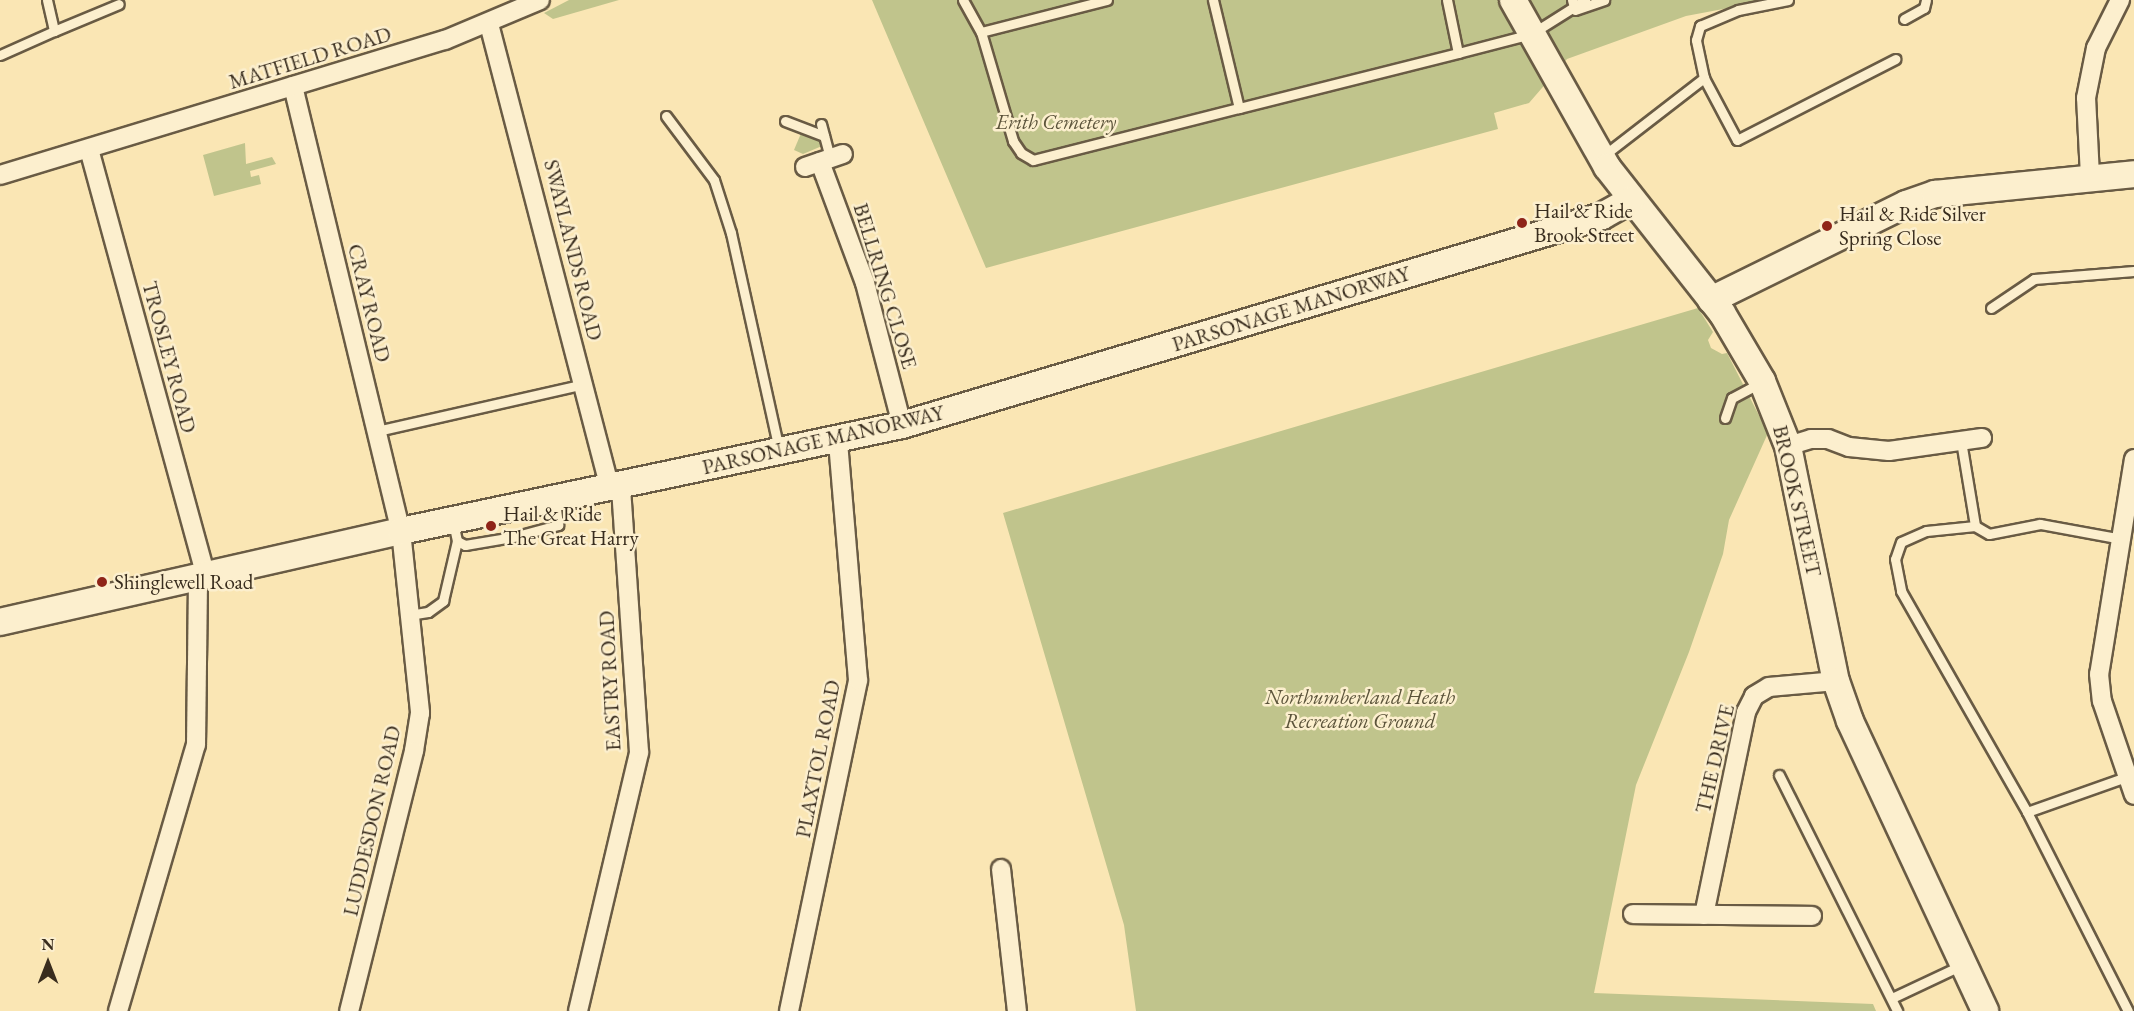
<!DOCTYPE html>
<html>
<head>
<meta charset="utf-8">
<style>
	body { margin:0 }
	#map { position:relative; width:2134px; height:1011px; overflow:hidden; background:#fae6b4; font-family:"EB Garamond",serif }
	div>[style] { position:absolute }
	.green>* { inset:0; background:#c0c48c }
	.roads { filter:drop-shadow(2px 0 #695b44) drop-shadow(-2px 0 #695b44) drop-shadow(0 2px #695b44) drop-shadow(0 -2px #695b44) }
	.lane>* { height:9px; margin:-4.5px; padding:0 4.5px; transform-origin:4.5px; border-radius:4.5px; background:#fcefce }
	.street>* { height:18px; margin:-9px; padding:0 9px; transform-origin:9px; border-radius:9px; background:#fcefce }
	.secondary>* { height:26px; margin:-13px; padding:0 13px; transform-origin:13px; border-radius:13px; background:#fcefce }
	.dots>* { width:16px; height:16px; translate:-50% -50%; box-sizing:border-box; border:3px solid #fcefce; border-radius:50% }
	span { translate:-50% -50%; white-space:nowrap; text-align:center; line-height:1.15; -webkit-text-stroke:5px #fcefce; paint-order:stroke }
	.street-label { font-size:21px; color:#392d1e }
	.park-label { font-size:21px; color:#5b533a; font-style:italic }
	.poi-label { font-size:21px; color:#392d1e }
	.left { translate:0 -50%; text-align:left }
	.north { position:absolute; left:18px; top:933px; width:60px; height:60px; -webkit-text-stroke:4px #fcefce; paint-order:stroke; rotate:0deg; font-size:16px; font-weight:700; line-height:24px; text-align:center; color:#392d1e }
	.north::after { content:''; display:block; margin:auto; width:21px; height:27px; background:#392d1e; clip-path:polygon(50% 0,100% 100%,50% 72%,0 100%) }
</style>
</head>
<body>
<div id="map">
	<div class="green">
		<div style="clip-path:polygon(569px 0,619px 0,553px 19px,544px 13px)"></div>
		<div style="clip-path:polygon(872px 0,1771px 0,1686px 16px,1567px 59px,1529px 103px,1494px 113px,1498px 129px,986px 268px)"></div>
		<div style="clip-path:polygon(802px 131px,820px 139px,822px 146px,803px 154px,794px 150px)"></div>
		<div style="clip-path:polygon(245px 143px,246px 164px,272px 157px,276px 164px,250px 171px,251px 177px,259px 175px,261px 184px,214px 196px,203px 155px)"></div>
		<div style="clip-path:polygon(1698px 308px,1713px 332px,1708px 340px,1711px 348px,1722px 354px,1727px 353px,1768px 433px,1729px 520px,1723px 554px,1689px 652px,1636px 785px,1594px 993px,1873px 1004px,1876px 1011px,1136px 1011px,1124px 925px,1003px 513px)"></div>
	</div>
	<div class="roads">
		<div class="lane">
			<div style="left:47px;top:0;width:32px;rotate:77deg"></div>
			<div style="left:54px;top:31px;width:70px;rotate:-22.6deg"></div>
			<div style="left:963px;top:0;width:37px;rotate:61deg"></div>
			<div style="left:981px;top:32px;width:114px;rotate:73.6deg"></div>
			<div style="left:1013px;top:141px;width:14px;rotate:56deg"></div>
			<div style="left:1021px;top:153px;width:14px;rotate:30deg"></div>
			<div style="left:1033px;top:160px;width:212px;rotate:-14.2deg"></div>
			<div style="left:1213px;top:0;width:111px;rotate:76.5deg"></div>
			<div style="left:1239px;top:108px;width:226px;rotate:-14.1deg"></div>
			<div style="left:1447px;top:0;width:54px;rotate:78.3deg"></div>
			<div style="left:1458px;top:53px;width:75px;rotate:-14.6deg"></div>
			<div style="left:1531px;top:34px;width:64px;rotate:-32.2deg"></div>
			<div style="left:1572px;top:0;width:10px;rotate:73deg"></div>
			<div style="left:1575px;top:10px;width:31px;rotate:-19deg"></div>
			<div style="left:1904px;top:19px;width:23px;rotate:-29deg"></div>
			<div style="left:1924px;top:8px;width:8px;rotate:-76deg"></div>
			<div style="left:981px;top:32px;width:130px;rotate:-14.3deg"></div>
			<div style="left:0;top:55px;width:59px;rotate:-24deg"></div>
			<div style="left:1704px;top:78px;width:39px;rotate:-102deg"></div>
			<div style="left:1696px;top:40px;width:15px;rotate:-74deg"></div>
			<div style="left:1700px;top:26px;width:41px;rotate:-22.8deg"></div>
			<div style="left:1738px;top:10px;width:51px;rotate:-11.3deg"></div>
			<div style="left:666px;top:116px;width:80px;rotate:53.1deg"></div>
			<div style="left:714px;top:180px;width:56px;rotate:72.2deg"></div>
			<div style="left:731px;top:233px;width:221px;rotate:77.5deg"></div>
			<div style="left:785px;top:121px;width:42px;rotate:21deg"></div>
			<div style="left:821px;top:124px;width:35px;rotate:75deg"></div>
			<div style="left:1603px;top:156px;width:128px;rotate:-37.7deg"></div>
			<div style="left:1704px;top:78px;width:70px;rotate:62deg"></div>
			<div style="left:1737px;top:140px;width:178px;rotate:-27.1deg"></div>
			<div style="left:1991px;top:308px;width:52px;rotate:-34deg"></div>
			<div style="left:2034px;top:279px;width:100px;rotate:-4.6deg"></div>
			<div style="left:1725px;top:418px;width:21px;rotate:-71deg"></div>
			<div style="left:1732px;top:398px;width:34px;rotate:-28deg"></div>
			<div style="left:377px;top:431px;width:212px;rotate:-12.8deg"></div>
			<div style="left:1961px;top:441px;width:86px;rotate:80.6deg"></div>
			<div style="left:1975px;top:526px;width:49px;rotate:174.2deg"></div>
			<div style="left:1926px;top:531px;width:27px;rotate:156deg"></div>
			<div style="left:1901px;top:542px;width:18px;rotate:109deg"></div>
			<div style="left:1895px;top:559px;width:33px;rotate:79deg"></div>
			<div style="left:1901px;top:591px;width:254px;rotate:60.3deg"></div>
			<div style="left:2027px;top:812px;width:223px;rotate:63.1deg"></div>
			<div style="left:453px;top:522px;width:19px;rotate:78deg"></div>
			<div style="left:457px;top:541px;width:9px;rotate:27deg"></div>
			<div style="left:465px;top:545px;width:49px;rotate:-9.5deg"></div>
			<div style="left:513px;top:537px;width:47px;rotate:-14.9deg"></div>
			<div style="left:558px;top:525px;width:25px;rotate:-97deg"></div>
			<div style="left:1975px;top:526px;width:16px;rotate:30deg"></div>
			<div style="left:1989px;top:534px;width:52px;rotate:-11.1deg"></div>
			<div style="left:2040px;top:524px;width:83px;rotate:10.4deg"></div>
			<div style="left:409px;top:615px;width:19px;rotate:-9deg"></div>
			<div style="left:428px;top:612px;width:19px;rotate:-36deg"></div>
			<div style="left:443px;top:601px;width:62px;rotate:-76.9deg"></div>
			<div style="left:1779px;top:775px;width:264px;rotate:63.4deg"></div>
			<div style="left:2027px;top:812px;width:105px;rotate:-19.5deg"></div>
			<div style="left:1892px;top:998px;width:77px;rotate:-25.2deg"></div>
		</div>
		<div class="street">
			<div style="left:489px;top:24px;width:480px;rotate:75.4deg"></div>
			<div style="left:293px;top:86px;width:458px;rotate:76.4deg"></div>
			<div style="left:401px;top:531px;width:183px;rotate:84deg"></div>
			<div style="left:420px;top:713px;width:38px;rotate:99deg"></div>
			<div style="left:414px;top:751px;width:268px;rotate:104deg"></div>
			<div style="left:89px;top:149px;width:444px;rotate:74.7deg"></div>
			<div style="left:820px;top:162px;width:129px;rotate:69.6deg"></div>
			<div style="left:865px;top:283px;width:147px;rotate:75.4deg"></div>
			<div style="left:805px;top:167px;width:40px;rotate:-18.9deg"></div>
			<div style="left:0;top:175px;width:465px;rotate:-16.9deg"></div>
			<div style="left:445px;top:40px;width:103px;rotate:-22.8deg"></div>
			<div style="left:2090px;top:176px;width:78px;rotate:-92.9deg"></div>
			<div style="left:2086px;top:98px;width:51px;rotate:-78.7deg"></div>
			<div style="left:2096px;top:48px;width:54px;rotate:-63.4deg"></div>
			<div style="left:1788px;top:446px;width:24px;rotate:-17deg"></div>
			<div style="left:1811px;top:439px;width:17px"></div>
			<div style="left:1828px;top:439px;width:22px;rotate:21deg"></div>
			<div style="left:1849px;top:447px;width:40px;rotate:5.7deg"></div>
			<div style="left:1889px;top:451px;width:94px;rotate:-8deg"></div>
			<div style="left:2134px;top:459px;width:218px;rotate:99.2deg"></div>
			<div style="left:2099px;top:674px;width:27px;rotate:84deg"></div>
			<div style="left:2102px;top:701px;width:99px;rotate:71.2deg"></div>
			<div style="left:1001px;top:869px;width:143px;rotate:83.6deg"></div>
			<div style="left:1633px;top:914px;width:179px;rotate:0.6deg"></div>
			<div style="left:1704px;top:915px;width:207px;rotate:-78.3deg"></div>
			<div style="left:1746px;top:712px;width:18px;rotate:-63deg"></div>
			<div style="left:1754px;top:696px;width:17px;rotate:-31deg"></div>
			<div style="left:1769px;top:687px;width:67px;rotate:-5.1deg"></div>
			<div style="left:118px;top:1011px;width:277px;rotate:-73.7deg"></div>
			<div style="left:196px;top:745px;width:166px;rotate:-89.3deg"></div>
			<div style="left:578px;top:1011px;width:266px;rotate:-76.7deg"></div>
			<div style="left:639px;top:752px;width:267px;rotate:-93.9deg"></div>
			<div style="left:789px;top:1011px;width:338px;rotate:-78.2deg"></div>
			<div style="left:858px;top:680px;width:240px;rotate:-94.8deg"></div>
		</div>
		<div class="secondary">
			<div style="left:1513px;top:0;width:192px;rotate:60.6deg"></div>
			<div style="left:1607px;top:167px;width:186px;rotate:51.8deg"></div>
			<div style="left:1722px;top:313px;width:79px;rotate:59.5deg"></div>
			<div style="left:1762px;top:381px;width:70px;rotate:68.2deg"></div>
			<div style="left:1788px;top:446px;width:240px;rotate:78.5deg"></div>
			<div style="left:1836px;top:681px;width:42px;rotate:70.7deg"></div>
			<div style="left:1850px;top:721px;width:320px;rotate:65deg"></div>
			<div style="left:1711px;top:300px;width:217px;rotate:-26.2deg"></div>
			<div style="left:1906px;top:204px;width:31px;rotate:-19deg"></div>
			<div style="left:1935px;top:194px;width:200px;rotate:-5.7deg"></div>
			<div style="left:0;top:622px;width:411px;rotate:-12.8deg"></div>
			<div style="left:401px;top:531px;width:512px;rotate:-11.95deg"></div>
			<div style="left:902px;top:425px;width:731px;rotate:-16.62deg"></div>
			<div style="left:1602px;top:216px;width:33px;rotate:-29deg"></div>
		</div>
	</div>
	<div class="dots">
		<div style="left:1522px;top:223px;background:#8f2418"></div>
		<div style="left:1827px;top:226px;background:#8f2418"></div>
		<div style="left:491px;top:526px;background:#8f2418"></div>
		<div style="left:102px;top:582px;background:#8f2418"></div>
	</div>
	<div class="street-label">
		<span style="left:310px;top:58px;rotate:-17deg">MATFIELD ROAD</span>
		<span style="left:573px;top:250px;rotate:76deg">SWAYLANDS ROAD</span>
		<span style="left:885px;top:286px;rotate:73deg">BELLRING CLOSE</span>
		<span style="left:369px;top:303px;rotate:76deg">CRAY ROAD</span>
		<span style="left:1291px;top:309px;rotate:-17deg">PARSONAGE MANORWAY</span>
		<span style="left:169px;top:357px;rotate:75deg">TROSLEY ROAD</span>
		<span style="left:823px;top:440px;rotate:-13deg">PARSONAGE MANORWAY</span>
		<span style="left:1797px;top:501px;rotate:77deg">BROOK STREET</span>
		<span style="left:610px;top:681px;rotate:-93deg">EASTRY ROAD</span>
		<span style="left:818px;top:759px;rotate:-79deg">PLAXTOL ROAD</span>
		<span style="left:1715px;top:759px;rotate:-77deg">THE DRIVE</span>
		<span style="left:372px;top:821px;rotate:-77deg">LUDDESDON ROAD</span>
	</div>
	<div class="park-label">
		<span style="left:1056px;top:122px">Erith Cemetery</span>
		<span style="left:1360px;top:709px">Northumberland Heath<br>Recreation Ground</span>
	</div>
	<div class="poi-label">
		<span class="left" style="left:1534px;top:223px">Hail &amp; Ride<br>Brook Street</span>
		<span class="left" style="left:1839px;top:226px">Hail &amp; Ride Silver<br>Spring Close</span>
		<span class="left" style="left:503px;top:526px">Hail &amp; Ride<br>The Great Harry</span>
		<span class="left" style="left:114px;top:582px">Shinglewell Road</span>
	</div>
	<div class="north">N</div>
</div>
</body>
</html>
